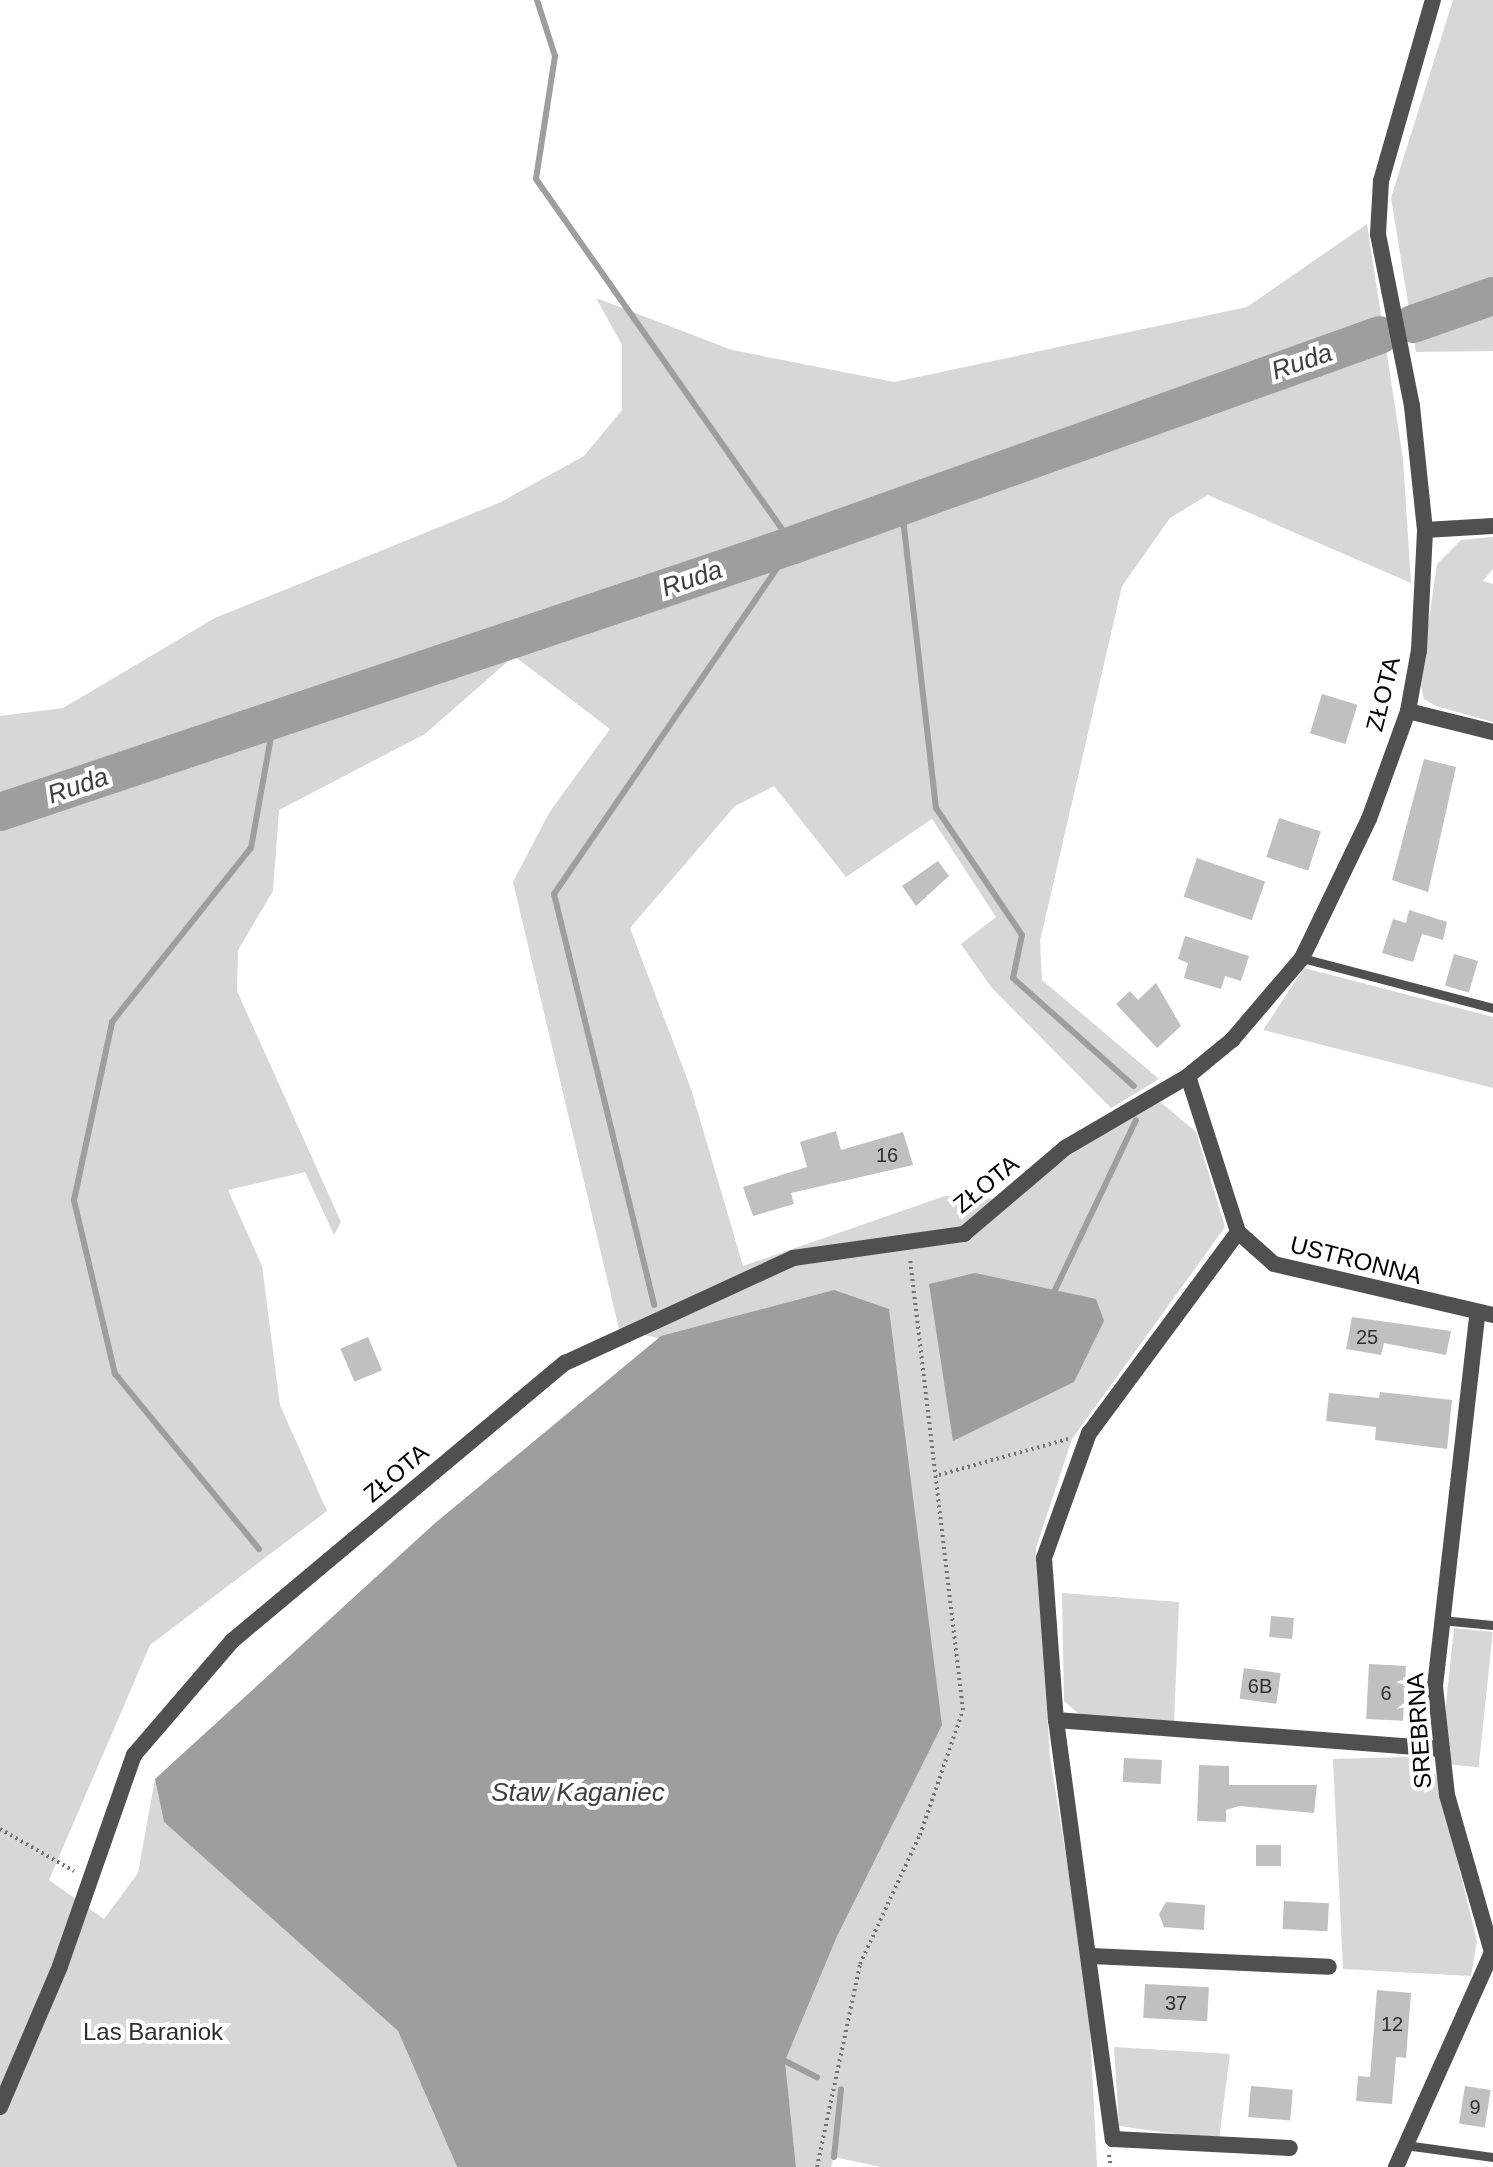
<!DOCTYPE html>
<html>
<head>
<meta charset="utf-8">
<style>
	body { margin:0 }
	#map { position:relative; width:1493px; height:2167px; overflow:hidden; background:#fff; font-family:Arial,sans-serif }
	div>[style] { position:absolute }
	.green>* { inset:0; background:#d7d7d7; transform-origin:0 0 }
	.water>* { inset:0; background:#9e9e9e }
	.stream>* { height:6px; margin:-3px; padding:0 3px; transform-origin:3px; border-radius:3px; background:#9e9e9e }
	.river>* { height:38px; margin:-19px; padding:0 19px; transform-origin:19px; border-radius:19px; background:#9e9e9e }
	.building>* { inset:0; background:#c0c0c0; transform-origin:0 0 }
	.path>* { height:4px; margin-top:-2px; transform-origin:0; background:repeating-linear-gradient(90deg,#727272 0 2px,transparent 0 6px) }
	.lane>* { height:9px; margin:-4.5px; padding:0 4.5px; transform-origin:4.5px; border-radius:4.5px; background:#505050 }
	.street>* { height:16px; margin:-8px; padding:0 8px; transform-origin:8px; border-radius:8px; background:#505050 }
	span { translate:-50% -50%; white-space:nowrap; text-align:center; line-height:1.15; -webkit-text-stroke:8px #fff; paint-order:stroke }
	.number-label { font-size:20px; color:#303030 }
	.number-label span { -webkit-text-stroke-width:0 }
	.street-label { font-size:24px; color:#000 }
	.park-label { font-size:24px; color:#2e2e2e }
	.water-label { font-size:26px; color:#3f3f3f; font-style:italic }
</style>
</head>
<body>
<div id="map">
	<div class="green">
		<div style="clip-path:polygon(1453px 0,1493px 0,1493px 351px,1416px 352px,1391px 198px)"></div>
		<div style="clip-path:polygon(1367px 224px,1403px 459px,1411px 583px,1208px 495px,1170px 518px,1122px 586px,1040px 941px,1042px 980px,1159px 1079px,1111px 1108px,991px 987px,961px 944px,996px 917px,932px 819px,846px 877px,774px 786px,735px 806px,630px 928px,691px 1089px,743px 1266px,945px 1196px,999px 1199px,1047px 1173px,1112px 1123px,1158px 1100px,1196px 1132px,1225px 1227px,1072px 1439px,1036px 1548px,1050px 1757px,1088px 1991px,1097px 2167px,881px 2167px,834px 2157px,831px 2167px,796px 2167px,785px 2061px,838px 1934px,662px 1339px,619px 1329px,513px 882px,549px 813px,610px 729px,514px 656px,425px 734px,279px 810px,273px 891px,238px 950px,237px 991px,341px 1222px,334px 1235px,305px 1172px,228px 1190px,262px 1266px,280px 1405px,327px 1511px,150px 1645px,49px 1880px,104px 1919px,138px 1873px,155px 1779px,164px 1822px,398px 2031px,457px 2167px,0 2167px,0 716px,63px 708px,215px 618px,501px 502px,584px 456px,622px 410px,622px 345px,596px 298px,732px 350px,894px 382px,1247px 307px)"></div>
		<div style="clip-path:polygon(1493px 537px,1493px 569px,1483px 581px,1493px 584px,1493px 722px,1436px 706px,1424px 699px,1420px 682px,1437px 564px,1461px 540px)"></div>
		<div style="clip-path:polygon(1304px 968px,1493px 1017px,1493px 1088px,1263px 1030px)"></div>
		<div style="clip-path:polygon(1062px 1593px,1179px 1602px,1174px 1724px,1081px 1716px,1064px 1701px)"></div>
		<div style="left:1454px;top:1628px;width:39px;height:136px;rotate:6deg"></div>
		<div style="clip-path:polygon(1407px 1757px,1436px 1775px,1477px 1941px,1471px 1976px,1343px 1969px,1333px 1759px)"></div>
		<div style="clip-path:polygon(1114px 2047px,1230px 2054px,1219px 2140px,1119px 2126px)"></div>
	</div>
	<div class="water">
		<div style="clip-path:polygon(975px 1273px,1096px 1299px,1104px 1321px,1074px 1382px,953px 1441px,929px 1284px)"></div>
		<div style="clip-path:polygon(834px 1290px,889px 1309px,942px 1725px,838px 1934px,785px 2061px,796px 2167px,457px 2167px,398px 2031px,164px 1822px,155px 1779px,434px 1524px,661px 1336px)"></div>
	</div>
	<div class="stream">
		<div style="left:537px;top:0;width:59px;rotate:72.2deg"></div>
		<div style="left:555px;top:56px;width:124px;rotate:98.8deg"></div>
		<div style="left:536px;top:179px;width:447px;rotate:54.9deg"></div>
		<div style="left:793px;top:545px;width:423px;rotate:124.4deg"></div>
		<div style="left:554px;top:894px;width:423px;rotate:76.3deg"></div>
		<div style="left:901px;top:501px;width:309px;rotate:83.5deg"></div>
		<div style="left:936px;top:808px;width:153px;rotate:55.9deg"></div>
		<div style="left:1022px;top:935px;width:44px;rotate:101.8deg"></div>
		<div style="left:1013px;top:978px;width:162px;rotate:41.8deg"></div>
		<div style="left:1055px;top:1290px;width:188px;rotate:-64.5deg"></div>
		<div style="left:259px;top:1549px;width:227px;rotate:-129.4deg"></div>
		<div style="left:115px;top:1374px;width:179px;rotate:-103.3deg"></div>
		<div style="left:74px;top:1200px;width:182px;rotate:-77.9deg"></div>
		<div style="left:112px;top:1022px;width:223px;rotate:-51.4deg"></div>
		<div style="left:251px;top:848px;width:130px;rotate:-79.8deg"></div>
		<div style="left:785px;top:2061px;width:36px;rotate:27deg"></div>
		<div style="left:834px;top:2157px;width:68px;rotate:-84.1deg"></div>
	</div>
	<div class="river">
		<div style="left:1413px;top:324px;width:85px;rotate:-19.3deg"></div>
		<div style="left:0;top:812px;width:837px;rotate:-18.61deg"></div>
		<div style="left:793px;top:545px;width:623px;rotate:-19.68deg"></div>
	</div>
	<div class="building">
		<div style="left:1322px;top:694px;width:37px;height:41px;rotate:17deg"></div>
		<div style="clip-path:polygon(1424px 759px,1456px 767px,1428px 892px,1392px 880px)"></div>
		<div style="left:1279px;top:818px;width:44px;height:41px;rotate:18deg"></div>
		<div style="left:1197px;top:858px;width:72px;height:41px;rotate:19deg"></div>
		<div style="clip-path:polygon(938px 861px,949px 876px,916px 906px,902px 886px)"></div>
		<div style="clip-path:polygon(1409px 910px,1447px 922px,1443px 940px,1422px 934px,1413px 962px,1382px 953px,1393px 919px,1406px 923px)"></div>
		<div style="clip-path:polygon(1185px 936px,1249px 956px,1241px 981px,1225px 976px,1221px 989px,1184px 978px,1188px 963px,1178px 959px)"></div>
		<div style="left:1454px;top:954px;width:25px;height:33px;rotate:16deg"></div>
		<div style="clip-path:polygon(1156px 983px,1181px 1026px,1157px 1048px,1116px 1004px,1130px 991px,1138px 1000px)"></div>
		<div style="clip-path:polygon(836px 1131px,841px 1150px,903px 1132px,913px 1165px,791px 1193px,794px 1204px,753px 1216px,743px 1187px,807px 1167px,800px 1142px)"></div>
		<div style="clip-path:polygon(1352px 1317px,1451px 1331px,1446px 1355px,1384px 1343px,1381px 1355px,1346px 1349px)"></div>
		<div style="left:368px;top:1337px;width:36px;height:30px;rotate:67deg"></div>
		<div style="clip-path:polygon(1380px 1392px,1452px 1400px,1447px 1449px,1375px 1440px,1376px 1427px,1326px 1421px,1329px 1393px,1379px 1398px)"></div>
		<div style="left:1271px;top:1616px;width:23px;height:21px;rotate:5deg"></div>
		<div style="left:1369px;top:1664px;width:37px;height:55px;rotate:3deg"></div>
		<div style="left:1244px;top:1668px;width:37px;height:31px;rotate:8deg"></div>
		<div style="left:1124px;top:1758px;width:38px;height:24px;rotate:3deg"></div>
		<div style="clip-path:polygon(1199px 1765px,1229px 1766px,1229px 1785px,1317px 1785px,1314px 1813px,1239px 1806px,1226px 1810px,1226px 1822px,1197px 1821px)"></div>
		<div style="left:1256px;top:1845px;width:25px;height:21px"></div>
		<div style="left:1284px;top:1901px;width:45px;height:28px;rotate:3deg"></div>
		<div style="clip-path:polygon(1166px 1902px,1205px 1905px,1204px 1930px,1164px 1927px,1159px 1914px)"></div>
		<div style="left:1145px;top:1984px;width:64px;height:34px;rotate:3deg"></div>
		<div style="clip-path:polygon(1377px 1990px,1411px 1993px,1406px 2058px,1396px 2057px,1392px 2104px,1356px 2101px,1358px 2076px,1370px 2077px)"></div>
		<div style="left:1251px;top:2086px;width:42px;height:31px;rotate:5deg"></div>
		<div style="left:1465px;top:2086px;width:26px;height:38px;rotate:9deg"></div>
	</div>
	<div class="path">
		<div style="left:939px;top:1475px;width:134px;rotate:-15.6deg"></div>
		<div style="left:0;top:1829px;width:85px;rotate:29.6deg"></div>
		<div style="left:1109px;top:2155px;width:12px;rotate:81deg"></div>
		<div style="left:817px;top:2167px;width:208px;rotate:-78deg"></div>
		<div style="left:860px;top:1964px;width:142px;rotate:-65.1deg"></div>
		<div style="left:920px;top:1835px;width:132px;rotate:-71deg"></div>
		<div style="left:963px;top:1710px;width:455px;rotate:-96.7deg"></div>
	</div>
	<div class="lane">
		<div style="left:1302px;top:958px;width:197px;rotate:14.7deg"></div>
		<div style="left:1441px;top:1620px;width:52px;rotate:5.5deg"></div>
		<div style="left:1405px;top:2145px;width:89px;rotate:7.8deg"></div>
	</div>
	<div class="street">
		<div style="left:1425px;top:530px;width:68px;rotate:-3.4deg"></div>
		<div style="left:1408px;top:711px;width:88px;rotate:13.9deg"></div>
		<div style="left:1188px;top:1076px;width:164px;rotate:72.2deg"></div>
		<div style="left:1238px;top:1232px;width:48px;rotate:41.6deg"></div>
		<div style="left:1274px;top:1264px;width:225px;rotate:13.1deg"></div>
		<div style="left:1238px;top:1232px;width:250px;rotate:126.5deg"></div>
		<div style="left:1089px;top:1433px;width:133px;rotate:109.8deg"></div>
		<div style="left:1044px;top:1558px;width:162px;rotate:85.8deg"></div>
		<div style="left:1056px;top:1720px;width:423px;rotate:82.3deg"></div>
		<div style="left:1113px;top:2139px;width:177px;rotate:2.9deg"></div>
		<div style="left:1056px;top:1720px;width:387px;rotate:4.3deg"></div>
		<div style="left:1091px;top:1956px;width:238px;rotate:2.6deg"></div>
		<div style="left:0;top:2107px;width:153px;rotate:-66.9deg"></div>
		<div style="left:60px;top:1966px;width:224px;rotate:-70.7deg"></div>
		<div style="left:134px;top:1755px;width:150px;rotate:-49.3deg"></div>
		<div style="left:232px;top:1641px;width:434px;rotate:-39.9deg"></div>
		<div style="left:565px;top:1363px;width:251px;rotate:-24.7deg"></div>
		<div style="left:793px;top:1258px;width:173px;rotate:-8deg"></div>
		<div style="left:964px;top:1234px;width:133px;rotate:-40.4deg"></div>
		<div style="left:1065px;top:1148px;width:143px;rotate:-30.3deg"></div>
		<div style="left:1188px;top:1076px;width:57px;rotate:-39.3deg"></div>
		<div style="left:1232px;top:1040px;width:108px;rotate:-49.5deg"></div>
		<div style="left:1302px;top:958px;width:154px;rotate:-64.3deg"></div>
		<div style="left:1369px;top:819px;width:115px;rotate:-70.1deg"></div>
		<div style="left:1408px;top:711px;width:62px;rotate:-79.8deg"></div>
		<div style="left:1419px;top:650px;width:120px;rotate:-87.1deg"></div>
		<div style="left:1425px;top:530px;width:125px;rotate:-96deg"></div>
		<div style="left:1412px;top:406px;width:175px;rotate:-101.2deg"></div>
		<div style="left:1378px;top:234px;width:53px;rotate:-86.8deg"></div>
		<div style="left:1381px;top:181px;width:188px;rotate:-74deg"></div>
		<div style="left:1396px;top:2167px;width:235px;rotate:-65.9deg"></div>
		<div style="left:1492px;top:1952px;width:163px;rotate:-106deg"></div>
		<div style="left:1447px;top:1795px;width:110px;rotate:-96.3deg"></div>
		<div style="left:1435px;top:1686px;width:372px;rotate:-83.5deg"></div>
	</div>
	<div class="number-label">
		<span style="left:887px;top:1155px">16</span>
		<span style="left:1367px;top:1337px">25</span>
		<span style="left:1260px;top:1686px">6B</span>
		<span style="left:1386px;top:1693px">6</span>
		<span style="left:1176px;top:2003px">37</span>
		<span style="left:1392px;top:2024px">12</span>
		<span style="left:1475px;top:2107px">9</span>
	</div>
	<div class="street-label">
		<span style="left:1383px;top:694px;rotate:-76deg">ZŁOTA</span>
		<span style="left:986px;top:1184px;rotate:-39deg">ZŁOTA</span>
		<span style="left:1356px;top:1260px;rotate:14deg">USTRONNA</span>
		<span style="left:396px;top:1473px;rotate:-40deg">ZŁOTA</span>
		<span style="left:1419px;top:1731px;rotate:-94deg">SREBRNA</span>
	</div>
	<div class="park-label">
		<span style="left:153px;top:2032px">Las Baraniok</span>
	</div>
	<div class="water-label">
		<span style="left:1302px;top:362px;rotate:-19deg">Ruda</span>
		<span style="left:692px;top:579px;rotate:-19deg">Ruda</span>
		<span style="left:78px;top:786px;rotate:-19deg">Ruda</span>
		<span style="left:578px;top:1793px">Staw Kaganiec</span>
	</div>
</div>
</body>
</html>
